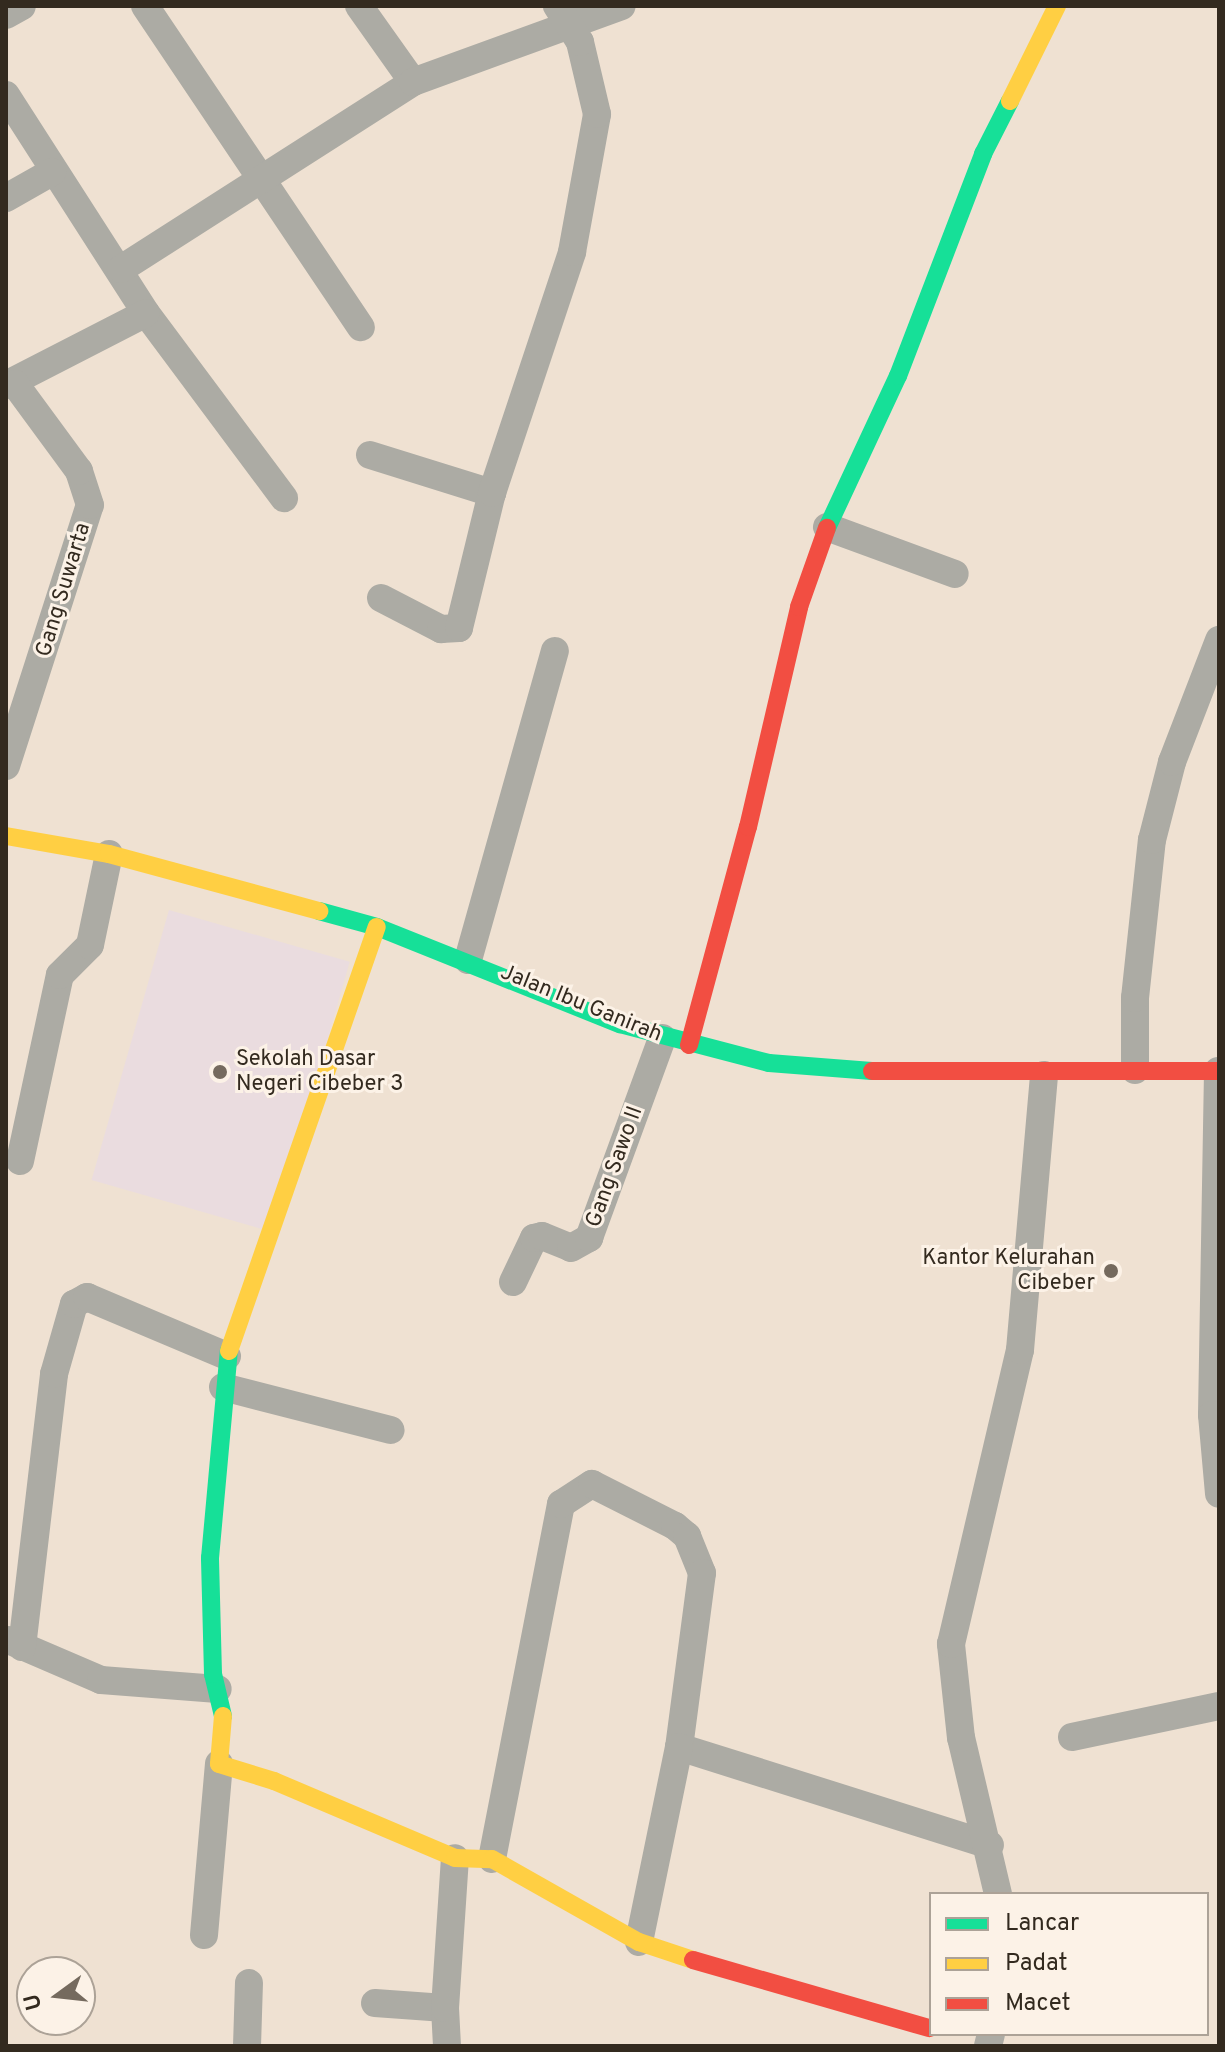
<!DOCTYPE html>
<html>
<head>
<meta charset="utf-8">
<style>
	body { margin:0 }
	#map { position:relative; width:1225px; height:2052px; overflow:hidden; background:#efe1d2; font-family:Overpass,sans-serif }
	div>[style] { position:absolute }
	.education>* { inset:0; background:#eadcdf; transform-origin:0 0 }
	.street>* { height:28px; margin:-14px; padding:0 14px; transform-origin:14px; border-radius:14px; background:#acaba4 }
	.fast>* { height:18px; margin:-9px; padding:0 9px; transform-origin:9px; border-radius:9px; background:#16e098 }
	.slow>* { height:18px; margin:-9px; padding:0 9px; transform-origin:9px; border-radius:9px; background:#ffcf43 }
	.jam>* { height:18px; margin:-9px; padding:0 9px; transform-origin:9px; border-radius:9px; background:#f24e42 }
	.dots>* { width:22px; height:22px; translate:-50% -50%; box-sizing:border-box; border:4px solid #fcf2e7; border-radius:50% }
	span { translate:-50% -50%; white-space:nowrap; text-align:center; line-height:1.15; -webkit-text-stroke:6px #fcf2e7; paint-order:stroke }
	.street-label { font-size:22px; color:#332a1f }
	.poi-label { font-size:22px; color:#332a1f }
	.left { translate:0 -50%; text-align:left }
	.right { translate:-100% -50%; text-align:right }
	.frame { position:absolute; inset:0; border:8px solid #332a1f; pointer-events:none }
	.legend { position:absolute; left:929px; top:1892px; width:280px; height:144px; box-sizing:border-box; background:#fcf2e7; border:2px solid #aca297; margin:0; padding:10px 14px; list-style:none; font-size:24px; color:#332a1f }
	.legend li { display:flex; align-items:center; gap:16px; height:40px }
	.legend b { width:40px; border:2px solid #aca297 }
	.north { position:absolute; left:16px; top:1956px; width:80px; height:80px; box-sizing:border-box; background:#fcf2e7; border:2px solid #aca297; border-radius:50%; rotate:255deg; font-size:22px; font-weight:700; line-height:32px; text-align:center; color:#332a1f }
	.north::after { content:''; display:block; margin:auto; width:28px; height:36px; background:#756a5e; clip-path:polygon(50% 0,100% 100%,50% 72%,0 100%) }
</style>
</head>
<body>
<div id="map">
	<div class="education">
		<div style="left:169px;top:910px;width:188px;height:281px;rotate:16deg"></div>
	</div>
	<div class="street">
		<div style="left:145px;top:6px;width:387px;rotate:56.1deg"></div>
		<div style="left:359px;top:6px;width:93px;rotate:54.6deg"></div>
		<div style="left:6px;top:15px;width:18px;rotate:-29deg"></div>
		<div style="left:6px;top:95px;width:259px;rotate:57.3deg"></div>
		<div style="left:146px;top:313px;width:231px;rotate:53.3deg"></div>
		<div style="left:6px;top:198px;width:53px;rotate:-29.5deg"></div>
		<div style="left:121px;top:269px;width:347px;rotate:-32.6deg"></div>
		<div style="left:413px;top:82px;width:222px;rotate:-20deg"></div>
		<div style="left:6px;top:385px;width:157px;rotate:-27.2deg"></div>
		<div style="left:370px;top:455px;width:128px;rotate:17.3deg"></div>
		<div style="left:827px;top:527px;width:136px;rotate:20.2deg"></div>
		<div style="left:381px;top:598px;width:68px;rotate:27.3deg"></div>
		<div style="left:441px;top:629px;width:18px;rotate:-3deg"></div>
		<div style="left:459px;top:628px;width:139px;rotate:-76.3deg"></div>
		<div style="left:492px;top:493px;width:254px;rotate:-71.6deg"></div>
		<div style="left:572px;top:252px;width:140px;rotate:-79.7deg"></div>
		<div style="left:597px;top:114px;width:74px;rotate:-103.3deg"></div>
		<div style="left:580px;top:42px;width:43px;rotate:-122.6deg"></div>
		<div style="left:6px;top:766px;width:274px;rotate:-72.2deg"></div>
		<div style="left:90px;top:505px;width:36px;rotate:-108deg"></div>
		<div style="left:79px;top:471px;width:108px;rotate:-126.3deg"></div>
		<div style="left:468px;top:960px;width:321px;rotate:-74.3deg"></div>
		<div style="left:1135px;top:1070px;width:72px;rotate:-90deg"></div>
		<div style="left:1135px;top:998px;width:159px;rotate:-83.9deg"></div>
		<div style="left:1152px;top:840px;width:81px;rotate:-75.6deg"></div>
		<div style="left:1172px;top:762px;width:131px;rotate:-68.9deg"></div>
		<div style="left:1218px;top:1071px;width:344px;rotate:91deg"></div>
		<div style="left:1212px;top:1415px;width:79px;rotate:84.9deg"></div>
		<div style="left:20px;top:1161px;width:190px;rotate:-77.9deg"></div>
		<div style="left:60px;top:975px;width:42px;rotate:-45deg"></div>
		<div style="left:90px;top:945px;width:93px;rotate:-78.2deg"></div>
		<div style="left:513px;top:1282px;width:49px;rotate:-64.5deg"></div>
		<div style="left:534px;top:1238px;width:8px;rotate:-14deg"></div>
		<div style="left:542px;top:1236px;width:31px;rotate:22deg"></div>
		<div style="left:571px;top:1248px;width:21px;rotate:-29deg"></div>
		<div style="left:589px;top:1238px;width:213px;rotate:-69.9deg"></div>
		<div style="left:223px;top:1387px;width:173px;rotate:14.4deg"></div>
		<div style="left:8px;top:1640px;width:101px;rotate:23.3deg"></div>
		<div style="left:101px;top:1680px;width:117px;rotate:4.4deg"></div>
		<div style="left:22px;top:1647px;width:275px;rotate:-83.3deg"></div>
		<div style="left:54px;top:1374px;width:73px;rotate:-74.1deg"></div>
		<div style="left:74px;top:1304px;width:15px;rotate:-28deg"></div>
		<div style="left:87px;top:1297px;width:152px;rotate:22.9deg"></div>
		<div style="left:1072px;top:1737px;width:150px;rotate:-11.9deg"></div>
		<div style="left:679px;top:1747px;width:326px;rotate:17.5deg"></div>
		<div style="left:492px;top:1859px;width:362px;rotate:-79deg"></div>
		<div style="left:561px;top:1504px;width:37px;rotate:-33deg"></div>
		<div style="left:592px;top:1484px;width:93px;rotate:26.8deg"></div>
		<div style="left:675px;top:1526px;width:16px;rotate:40deg"></div>
		<div style="left:687px;top:1536px;width:40px;rotate:68deg"></div>
		<div style="left:702px;top:1573px;width:176px;rotate:97.5deg"></div>
		<div style="left:679px;top:1747px;width:199px;rotate:101.6deg"></div>
		<div style="left:998px;top:1894px;width:160px;rotate:-103.3deg"></div>
		<div style="left:961px;top:1738px;width:95px;rotate:-96.1deg"></div>
		<div style="left:951px;top:1644px;width:302px;rotate:-76.8deg"></div>
		<div style="left:1020px;top:1350px;width:276px;rotate:-85deg"></div>
		<div style="left:204px;top:1935px;width:172px;rotate:-85deg"></div>
		<div style="left:375px;top:2003px;width:70px;rotate:4.1deg"></div>
		<div style="left:247px;top:2046px;width:63px;rotate:-88.2deg"></div>
		<div style="left:447px;top:2046px;width:38px;rotate:-93deg"></div>
		<div style="left:445px;top:2008px;width:150px;rotate:-86.2deg"></div>
		<div style="left:988px;top:2046px;width:12px;rotate:-76deg"></div>
	</div>
	<div class="fast">
		<div style="left:827px;top:528px;width:168px;rotate:-65deg"></div>
		<div style="left:898px;top:376px;width:238px;rotate:-69deg"></div>
		<div style="left:983px;top:154px;width:59px;rotate:-63deg"></div>
		<div style="left:319px;top:911px;width:60px;rotate:15.4deg"></div>
		<div style="left:377px;top:927px;width:262px;rotate:21.8deg"></div>
		<div style="left:620px;top:1024px;width:154px;rotate:14.7deg"></div>
		<div style="left:769px;top:1063px;width:103px;rotate:4.4deg"></div>
		<div style="left:223px;top:1716px;width:43px;rotate:-103.4deg"></div>
		<div style="left:213px;top:1674px;width:116px;rotate:-91.5deg"></div>
		<div style="left:210px;top:1558px;width:208px;rotate:-84.8deg"></div>
	</div>
	<div class="slow">
		<div style="left:1010px;top:101px;width:106px;rotate:-63.7deg"></div>
		<div style="left:6px;top:836px;width:105px;rotate:9.9deg"></div>
		<div style="left:109px;top:854px;width:218px;rotate:15.2deg"></div>
		<div style="left:229px;top:1351px;width:449px;rotate:-70.8deg"></div>
		<div style="left:223px;top:1716px;width:48px;rotate:94.8deg"></div>
		<div style="left:219px;top:1764px;width:58px;rotate:17.2deg"></div>
		<div style="left:274px;top:1781px;width:197px;rotate:23deg"></div>
		<div style="left:455px;top:1858px;width:37px;rotate:2deg"></div>
		<div style="left:492px;top:1859px;width:169px;rotate:29.5deg"></div>
		<div style="left:639px;top:1942px;width:57px;rotate:18.4deg"></div>
	</div>
	<div class="jam">
		<div style="left:689px;top:1045px;width:226px;rotate:-74.9deg"></div>
		<div style="left:748px;top:827px;width:226px;rotate:-76.9deg"></div>
		<div style="left:799px;top:607px;width:84px;rotate:-70.5deg"></div>
		<div style="left:872px;top:1071px;width:347px"></div>
		<div style="left:693px;top:1960px;width:246px;rotate:16.1deg"></div>
	</div>
	<div class="dots">
		<div style="left:220px;top:1072px;background:#756a5e"></div>
		<div style="left:1111px;top:1271px;background:#756a5e"></div>
	</div>
	<div class="street-label">
		<span style="left:64px;top:590px;rotate:-73deg">Gang Suwarta</span>
		<span style="left:581px;top:1004px;rotate:22deg">Jalan Ibu Ganirah</span>
		<span style="left:615px;top:1167px;rotate:-70deg">Gang Sawo II</span>
	</div>
	<div class="poi-label">
		<span class="left" style="left:236px;top:1072px">Sekolah Dasar<br>Negeri Cibeber 3</span>
		<span class="right" style="left:1095px;top:1271px">Kantor Kelurahan<br>Cibeber</span>
	</div>
	<div class="frame"></div>
	<ul class="legend">
	<li><b style="height:10px;background:#16e098"></b>Lancar</li>
	<li><b style="height:10px;background:#ffcf43"></b>Padat</li>
	<li><b style="height:10px;background:#f24e42"></b>Macet</li>
	</ul>
	<div class="north">U</div>
</div>
</body>
</html>
